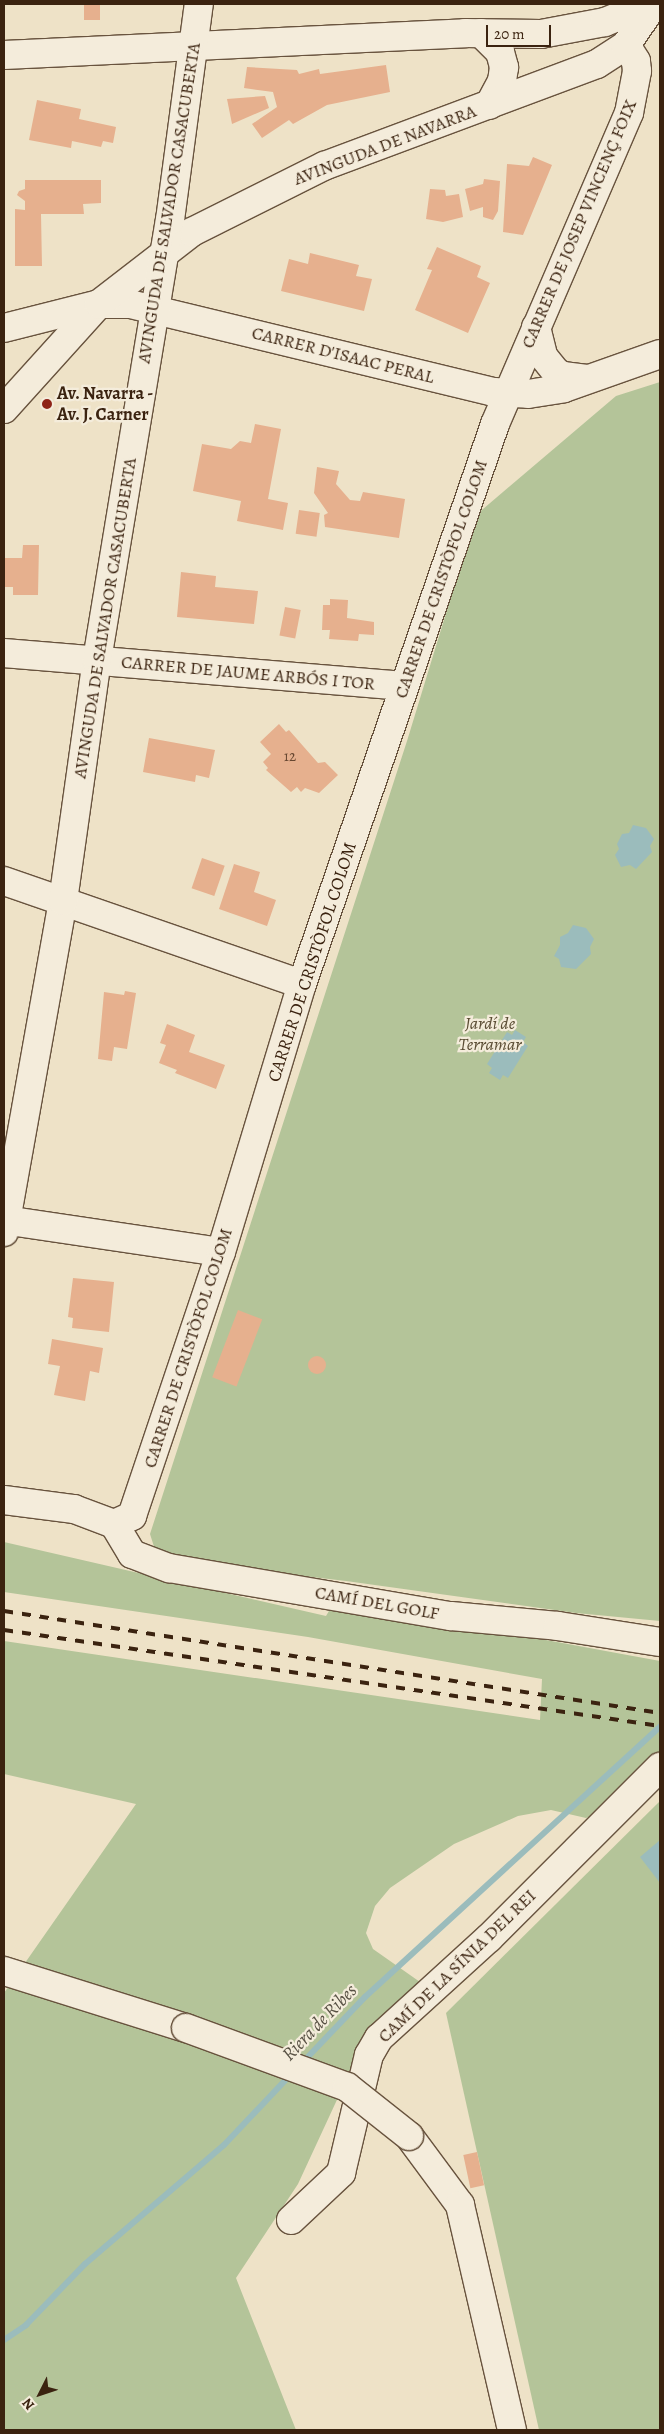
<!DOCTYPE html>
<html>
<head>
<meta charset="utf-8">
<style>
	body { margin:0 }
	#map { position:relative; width:664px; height:2434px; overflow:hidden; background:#eee2c7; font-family:Alegreya,serif }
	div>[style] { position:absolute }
	.green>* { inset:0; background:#b4c499 }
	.water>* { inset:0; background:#9bbcbc }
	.stream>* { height:6px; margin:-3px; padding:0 3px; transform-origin:3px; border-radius:3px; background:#9bbcbc }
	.building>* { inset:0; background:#e6b08e; transform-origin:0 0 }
	.round { border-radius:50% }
	.roads { filter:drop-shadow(1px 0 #68533e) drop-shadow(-1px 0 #68533e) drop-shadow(0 1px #68533e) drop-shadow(0 -1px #68533e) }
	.minor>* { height:28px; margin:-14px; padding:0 14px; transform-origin:14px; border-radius:14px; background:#f4ecdb }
	.rail>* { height:4px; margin-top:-2px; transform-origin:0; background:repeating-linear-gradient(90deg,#3b2310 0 9px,transparent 0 18px) }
	.bridges { filter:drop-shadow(1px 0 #68533e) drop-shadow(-1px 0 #68533e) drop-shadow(0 1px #68533e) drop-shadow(0 -1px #68533e) }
	.minor-bridge>* { height:28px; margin:-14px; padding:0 14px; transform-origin:14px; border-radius:14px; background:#f4ecdb }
	.dots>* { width:14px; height:14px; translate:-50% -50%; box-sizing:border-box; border:2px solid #f4ecdb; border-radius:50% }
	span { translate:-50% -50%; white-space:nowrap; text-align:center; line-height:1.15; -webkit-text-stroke:4.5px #f4ecdb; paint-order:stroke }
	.number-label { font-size:15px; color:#664630 }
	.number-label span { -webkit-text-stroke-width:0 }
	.street-label { font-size:18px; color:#3b2310 }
	.poi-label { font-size:18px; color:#3b2310; font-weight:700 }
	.left { translate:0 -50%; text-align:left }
	.park-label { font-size:18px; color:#594b32; font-style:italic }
	.water-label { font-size:19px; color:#585144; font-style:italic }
	.frame { position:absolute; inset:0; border:5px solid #3b2310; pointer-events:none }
	.north { position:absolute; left:15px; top:2369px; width:50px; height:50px; -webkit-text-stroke:4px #f4ecdb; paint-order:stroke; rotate:229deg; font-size:14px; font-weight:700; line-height:20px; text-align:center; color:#3b2310 }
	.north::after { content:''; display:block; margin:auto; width:18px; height:22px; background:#3b2310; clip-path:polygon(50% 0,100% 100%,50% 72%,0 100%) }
	.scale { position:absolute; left:486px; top:25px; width:65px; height:22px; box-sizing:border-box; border:2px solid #3b2310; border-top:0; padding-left:6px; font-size:15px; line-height:18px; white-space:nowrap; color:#3b2310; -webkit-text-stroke:4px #f4ecdb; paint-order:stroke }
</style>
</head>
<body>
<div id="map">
	<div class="green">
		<div style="clip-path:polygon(660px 382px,660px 1621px,576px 1613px,346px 1581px,167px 1560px,156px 1553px,150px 1534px,407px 741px,476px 515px,616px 396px)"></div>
		<div style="clip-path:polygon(4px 1542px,326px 1616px,335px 1601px,660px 1661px,660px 1753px,600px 1812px,586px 1818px,551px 1810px,518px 1816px,454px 1844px,390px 1888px,375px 1906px,366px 1933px,373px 1949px,420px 1982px,354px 2063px,298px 2184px,236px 2278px,296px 2430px,4px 2430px,4px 1993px,136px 1804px,4px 1774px,4px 1641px,540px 1720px,542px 1679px,308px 1637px,4px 1592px)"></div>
		<div style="clip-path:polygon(660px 1801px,660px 2430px,539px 2430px,446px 2013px)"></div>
	</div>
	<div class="water">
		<div style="clip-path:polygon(633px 825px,646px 828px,654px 839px,650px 846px,652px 852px,636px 869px,630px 865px,621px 867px,615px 855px,619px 849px,617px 844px,622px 834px,629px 833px)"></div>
		<div style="clip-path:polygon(573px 925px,586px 928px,594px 939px,590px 947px,591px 954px,576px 969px,561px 967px,559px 959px,554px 956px,560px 945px,560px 937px,568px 933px)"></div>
		<div style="clip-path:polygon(515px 1030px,526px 1037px,523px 1042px,528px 1046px,508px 1078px,503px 1075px,500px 1080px,489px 1073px,492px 1068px,487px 1064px,507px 1032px,512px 1035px)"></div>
		<div style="clip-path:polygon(660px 1840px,660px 1883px,640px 1857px)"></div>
	</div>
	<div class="stream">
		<div style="left:303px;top:2062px;width:90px;rotate:-46.4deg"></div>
		<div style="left:365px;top:1997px;width:400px;rotate:-42.5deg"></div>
		<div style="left:4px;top:2340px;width:27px;rotate:-34deg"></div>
		<div style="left:26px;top:2325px;width:85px;rotate:-46deg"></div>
		<div style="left:85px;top:2264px;width:183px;rotate:-40.6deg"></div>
		<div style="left:224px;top:2145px;width:99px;rotate:-46.6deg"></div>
	</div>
	<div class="building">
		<div style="left:84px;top:4px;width:16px;height:16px"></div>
		<div style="clip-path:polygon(386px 65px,390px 92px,327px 105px,293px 124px,289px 120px,262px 138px,252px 124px,277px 107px,273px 92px,244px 88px,247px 67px,297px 70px,299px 74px,319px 69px,320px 74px)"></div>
		<div style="clip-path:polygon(265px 96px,269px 108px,232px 124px,227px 99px)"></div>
		<div style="clip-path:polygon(37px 100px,81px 109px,79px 119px,116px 127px,113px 143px,103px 141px,101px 147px,72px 141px,71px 148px,29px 140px)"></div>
		<div style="clip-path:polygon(533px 157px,552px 165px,523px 235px,503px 232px,507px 164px,529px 166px)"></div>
		<div style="clip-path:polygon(484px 179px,500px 181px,498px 211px,493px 220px,483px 217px,483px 207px,470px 211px,465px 189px,483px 184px)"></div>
		<div style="clip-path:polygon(25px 180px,101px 180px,101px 203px,83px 204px,84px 214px,41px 214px,42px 266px,15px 266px,15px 209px,25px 210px,25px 201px,17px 195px,19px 191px,25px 189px)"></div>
		<div style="clip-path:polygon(430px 189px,445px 190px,446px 196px,459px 194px,463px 217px,443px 222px,426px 219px)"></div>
		<div style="clip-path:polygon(437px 247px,481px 266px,477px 277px,490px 283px,468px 333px,415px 310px,432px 270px,427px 269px)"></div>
		<div style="clip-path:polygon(310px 253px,359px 265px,356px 276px,372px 279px,364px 311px,281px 291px,289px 259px,308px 264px)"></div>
		<div style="clip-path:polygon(255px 424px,281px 429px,268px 499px,288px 503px,283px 530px,237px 521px,241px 501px,193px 491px,202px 444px,231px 449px,240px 441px,251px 443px)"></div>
		<div style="clip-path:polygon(317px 467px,339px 471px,336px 484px,350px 500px,360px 501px,363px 492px,405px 499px,399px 538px,325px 527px,324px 515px,328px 513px,314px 493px)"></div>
		<div style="left:299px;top:510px;width:21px;height:24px;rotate:8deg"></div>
		<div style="clip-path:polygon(23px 545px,39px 545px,38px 595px,13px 595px,13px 587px,4px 587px,4px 558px,22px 558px)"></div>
		<div style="clip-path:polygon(181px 572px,216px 576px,215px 587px,258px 591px,254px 624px,177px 617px)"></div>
		<div style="clip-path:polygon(330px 599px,348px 600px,347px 618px,374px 622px,374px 635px,359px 634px,358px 641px,329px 639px,330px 630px,322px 630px,323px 605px,330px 605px)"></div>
		<div style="left:285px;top:607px;width:16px;height:29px;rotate:11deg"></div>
		<div style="clip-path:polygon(279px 724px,286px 732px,289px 730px,318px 763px,325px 762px,338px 775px,319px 793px,305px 788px,301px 792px,297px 787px,291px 792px,266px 770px,268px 768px,263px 762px,271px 754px,260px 742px)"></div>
		<div style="clip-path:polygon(149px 738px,215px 750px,209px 778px,196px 775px,195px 782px,143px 772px)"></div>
		<div style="left:202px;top:858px;width:24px;height:32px;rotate:19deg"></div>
		<div style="clip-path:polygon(234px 864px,260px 872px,254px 892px,276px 900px,267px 926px,219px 909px)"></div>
		<div style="clip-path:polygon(125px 991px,136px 993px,127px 1049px,114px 1047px,112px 1061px,98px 1059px,104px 992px,124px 995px)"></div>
		<div style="clip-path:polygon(167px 1024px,195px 1035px,189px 1052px,225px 1065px,216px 1089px,175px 1073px,177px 1070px,159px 1063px,166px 1045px,160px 1043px)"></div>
		<div style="clip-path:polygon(73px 1278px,114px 1282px,109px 1332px,72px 1328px,73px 1318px,68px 1317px)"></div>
		<div style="left:238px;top:1310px;width:26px;height:72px;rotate:21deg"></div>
		<div style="clip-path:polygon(52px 1339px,103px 1348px,99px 1373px,90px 1371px,85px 1401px,54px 1395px,60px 1366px,48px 1364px)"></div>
		<div class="round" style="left:308px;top:1356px;width:18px;height:18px"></div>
		<div style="left:477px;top:2152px;width:34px;height:14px;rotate:78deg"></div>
	</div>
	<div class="roads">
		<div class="minor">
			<div style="left:481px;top:33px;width:27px;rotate:45deg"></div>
			<div style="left:500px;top:52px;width:16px;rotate:75deg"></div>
			<div style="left:504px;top:67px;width:14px;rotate:98deg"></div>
			<div style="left:502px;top:81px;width:27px;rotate:118deg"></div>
			<div style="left:4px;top:55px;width:462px;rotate:-2.7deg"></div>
			<div style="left:465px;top:33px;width:76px;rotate:0.8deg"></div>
			<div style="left:541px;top:34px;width:65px;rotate:-10.6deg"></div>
			<div style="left:605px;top:22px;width:48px;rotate:-22.2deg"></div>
			<div style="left:536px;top:327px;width:30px;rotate:76deg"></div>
			<div style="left:543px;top:356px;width:21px;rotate:51deg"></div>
			<div style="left:556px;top:372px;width:8px;rotate:30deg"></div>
			<div style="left:563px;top:376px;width:24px;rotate:7deg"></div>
			<div style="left:4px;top:328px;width:98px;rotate:-14.2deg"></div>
			<div style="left:99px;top:304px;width:31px"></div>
			<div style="left:130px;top:304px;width:374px;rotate:13.6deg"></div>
			<div style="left:493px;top:392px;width:35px;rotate:3deg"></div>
			<div style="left:528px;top:394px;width:36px;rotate:-9deg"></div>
			<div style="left:564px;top:388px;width:102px;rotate:-19.5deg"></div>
			<div style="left:4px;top:409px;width:142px;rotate:-47.9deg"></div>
			<div style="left:99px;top:304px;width:118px;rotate:-37.7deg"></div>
			<div style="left:192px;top:232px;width:148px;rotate:-26.6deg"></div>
			<div style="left:324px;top:166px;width:291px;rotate:-20.5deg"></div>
			<div style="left:597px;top:64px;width:35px;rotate:-33deg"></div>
			<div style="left:626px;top:45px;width:50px;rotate:-55.7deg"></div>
			<div style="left:4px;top:653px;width:400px;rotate:4.7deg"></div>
			<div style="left:4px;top:881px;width:315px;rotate:19.1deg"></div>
			<div style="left:4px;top:1220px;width:219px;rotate:8.4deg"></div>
			<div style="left:4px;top:1232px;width:336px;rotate:-79.9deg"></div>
			<div style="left:63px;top:901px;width:243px;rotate:-82deg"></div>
			<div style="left:97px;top:660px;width:446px;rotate:-80.6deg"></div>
			<div style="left:170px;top:220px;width:218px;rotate:-82.4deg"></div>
			<div style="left:4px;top:1500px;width:71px;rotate:7.3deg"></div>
			<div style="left:74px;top:1509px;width:43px;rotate:20.6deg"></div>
			<div style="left:114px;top:1524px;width:20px;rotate:-24deg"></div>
			<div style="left:132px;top:1516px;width:279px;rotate:-71.4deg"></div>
			<div style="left:221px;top:1252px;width:280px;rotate:-73.2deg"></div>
			<div style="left:302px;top:984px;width:592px;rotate:-70.98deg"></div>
			<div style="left:495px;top:424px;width:339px;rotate:-66.7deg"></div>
			<div style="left:629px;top:113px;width:43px;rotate:-79.2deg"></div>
			<div style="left:637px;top:71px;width:10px;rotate:-96deg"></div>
			<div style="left:636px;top:61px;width:19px;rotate:-122deg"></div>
			<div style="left:114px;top:1524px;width:35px;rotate:59deg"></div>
			<div style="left:132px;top:1554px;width:40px;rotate:21deg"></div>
			<div style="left:169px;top:1568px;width:286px;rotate:9.7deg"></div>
			<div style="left:451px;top:1616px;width:107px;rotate:5.3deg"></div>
			<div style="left:558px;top:1626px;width:103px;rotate:8.9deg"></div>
			<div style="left:4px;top:1971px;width:191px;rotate:17.4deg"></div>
			<div style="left:409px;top:2136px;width:86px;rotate:53.5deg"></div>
			<div style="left:460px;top:2205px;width:231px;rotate:77deg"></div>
			<div style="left:291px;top:2220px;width:69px;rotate:-43.2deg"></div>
			<div style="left:341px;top:2173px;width:121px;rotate:-76.7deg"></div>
			<div style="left:369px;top:2055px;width:20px;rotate:-60deg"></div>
			<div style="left:379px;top:2038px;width:149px;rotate:-42.3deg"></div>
			<div style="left:489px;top:1938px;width:242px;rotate:-45deg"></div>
		</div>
	</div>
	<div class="rail">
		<div style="left:4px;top:1611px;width:664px;rotate:8.84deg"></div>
		<div style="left:4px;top:1630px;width:663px;rotate:8.33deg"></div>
	</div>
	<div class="bridges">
		<div class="minor-bridge">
			<div style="left:186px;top:2028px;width:171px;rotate:20.1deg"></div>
			<div style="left:347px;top:2087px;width:79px;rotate:38.3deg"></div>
		</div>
	</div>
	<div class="dots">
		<div style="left:47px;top:404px;background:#8f2418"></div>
	</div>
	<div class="number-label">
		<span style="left:290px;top:757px">12</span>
	</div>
	<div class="street-label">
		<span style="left:385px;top:145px;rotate:-21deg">AVINGUDA DE NAVARRA</span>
		<span style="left:169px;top:203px;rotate:-81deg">AVINGUDA DE SALVADOR CASACUBERTA</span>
		<span style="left:579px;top:224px;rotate:-67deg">CARRER DE JOSEP VINCENÇ FOIX</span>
		<span style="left:343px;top:355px;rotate:14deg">CARRER D'ISAAC PERAL</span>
		<span style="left:441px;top:579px;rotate:-71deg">CARRER DE CRISTÒFOL COLOM</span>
		<span style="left:105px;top:618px;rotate:-81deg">AVINGUDA DE SALVADOR CASACUBERTA</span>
		<span style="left:248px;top:673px;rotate:5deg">CARRER DE JAUME ARBÓS I TOR</span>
		<span style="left:312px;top:962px;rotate:-72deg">CARRER DE CRISTÒFOL COLOM</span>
		<span style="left:188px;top:1348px;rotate:-72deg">CARRER DE CRISTÒFOL COLOM</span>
		<span style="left:377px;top:1603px;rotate:10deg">CAMÍ DEL GOLF</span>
		<span style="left:457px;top:1966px;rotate:-44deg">CAMÍ DE LA SÍNIA DEL REI</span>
	</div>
	<div class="poi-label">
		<span class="left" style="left:57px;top:404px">Av. Navarra -<br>Av. J. Carner</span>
	</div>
	<div class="park-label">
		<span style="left:490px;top:1034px">Jardí de<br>Terramar</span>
	</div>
	<div class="water-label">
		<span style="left:320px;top:2023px;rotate:-46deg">Riera de Ribes</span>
	</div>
	<div class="frame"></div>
	<div class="north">N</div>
	<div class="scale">20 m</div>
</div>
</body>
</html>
